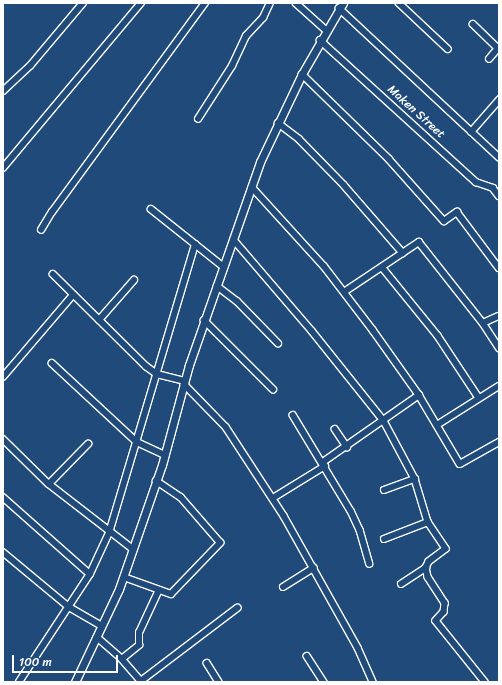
<!DOCTYPE html>
<html>
<head>
<meta charset="utf-8">
<style>
	body { margin:0 }
	#map { position:relative; width:502px; height:685px; overflow:hidden; background:#1f4a7a; font-family:Sriracha,sans-serif }
	div>[style] { position:absolute }
	.roads { filter:drop-shadow(1px 0 #fff) drop-shadow(-1px 0 #fff) drop-shadow(0 1px #fff) drop-shadow(0 -1px #fff) }
	.minor>* { height:5.5px; margin:-2.75px; padding:0 2.75px; transform-origin:2.75px; border-radius:2.75px; background:#1f4a7a }
	.tertiary>* { height:7px; margin:-3.5px; padding:0 3.5px; transform-origin:3.5px; border-radius:3.5px; background:#1f4a7a }
	span { translate:-50% -50%; white-space:nowrap; text-align:center; line-height:1.15; -webkit-text-stroke:3px #1f4a7a; paint-order:stroke }
	.street-label { font-size:12px; color:#fff }
	.frame { position:absolute; inset:0; border:4px solid #fff; pointer-events:none }
	.scale { position:absolute; left:12px; top:655px; width:106px; height:18px; box-sizing:border-box; border:2px solid #fff; border-top:0; padding-left:5px; font-size:12px; line-height:14px; white-space:nowrap; color:#fff; -webkit-text-stroke:3px #1f4a7a; paint-order:stroke }
</style>
</head>
<body>
<div id="map">
	<div class="roads">
		<div class="minor">
			<div style="left:296px;top:3px;width:40px;rotate:42deg"></div>
			<div style="left:399px;top:3px;width:67px;rotate:43.2deg"></div>
			<div style="left:339px;top:8px;width:219px;rotate:43deg"></div>
			<div style="left:473px;top:24px;width:35px;rotate:44deg"></div>
			<div style="left:320px;top:40px;width:211px;rotate:42.3deg"></div>
			<div style="left:476px;top:182px;width:18px;rotate:19deg"></div>
			<div style="left:493px;top:188px;width:10px;rotate:53deg"></div>
			<div style="left:489px;top:59px;width:16px;rotate:-50deg"></div>
			<div style="left:302px;top:74px;width:122px;rotate:44.3deg"></div>
			<div style="left:389px;top:159px;width:83px;rotate:48.4deg"></div>
			<div style="left:444px;top:221px;width:16px;rotate:-35deg"></div>
			<div style="left:457px;top:212px;width:70px;rotate:53.1deg"></div>
			<div style="left:3px;top:91px;width:37px;rotate:-43deg"></div>
			<div style="left:30px;top:66px;width:82px;rotate:-49.9deg"></div>
			<div style="left:198px;top:119px;width:63px;rotate:-57.3deg"></div>
			<div style="left:232px;top:66px;width:33px;rotate:-65deg"></div>
			<div style="left:246px;top:36px;width:25px;rotate:-47deg"></div>
			<div style="left:263px;top:18px;width:17px;rotate:-65deg"></div>
			<div style="left:278px;top:123px;width:26px;rotate:37deg"></div>
			<div style="left:299px;top:139px;width:64px;rotate:45.6deg"></div>
			<div style="left:344px;top:185px;width:90px;rotate:49.1deg"></div>
			<div style="left:471px;top:132px;width:43px;rotate:-48.8deg"></div>
			<div style="left:3px;top:168px;width:215px;rotate:-50.1deg"></div>
			<div style="left:252px;top:187px;width:107px;rotate:47.7deg"></div>
			<div style="left:324px;top:266px;width:81px;rotate:52.6deg"></div>
			<div style="left:373px;top:330px;width:80px;rotate:54.7deg"></div>
			<div style="left:419px;top:395px;width:80px;rotate:59.3deg"></div>
			<div style="left:460px;top:464px;width:45px;rotate:-29.4deg"></div>
			<div style="left:151px;top:209px;width:93px;rotate:38.5deg"></div>
			<div style="left:41px;top:230px;width:21px;rotate:-59deg"></div>
			<div style="left:52px;top:212px;width:259px;rotate:-53.8deg"></div>
			<div style="left:234px;top:240px;width:120px;rotate:49.4deg"></div>
			<div style="left:312px;top:331px;width:115px;rotate:51.3deg"></div>
			<div style="left:384px;top:421px;width:66px;rotate:61.9deg"></div>
			<div style="left:415px;top:479px;width:45px;rotate:73.2deg"></div>
			<div style="left:428px;top:522px;width:32px;rotate:56deg"></div>
			<div style="left:446px;top:549px;width:21px;rotate:143deg"></div>
			<div style="left:429px;top:562px;width:7px;rotate:117deg"></div>
			<div style="left:426px;top:568px;width:9px;rotate:77deg"></div>
			<div style="left:428px;top:577px;width:31px;rotate:57deg"></div>
			<div style="left:445px;top:603px;width:9px;rotate:96deg"></div>
			<div style="left:444px;top:612px;width:12px;rotate:132deg"></div>
			<div style="left:436px;top:621px;width:78px;rotate:51.2deg"></div>
			<div style="left:382px;top:267px;width:89px;rotate:50.9deg"></div>
			<div style="left:438px;top:336px;width:74px;rotate:56.5deg"></div>
			<div style="left:53px;top:274px;width:131px;rotate:44.7deg"></div>
			<div style="left:146px;top:366px;width:14px;rotate:36deg"></div>
			<div style="left:157px;top:374px;width:29px;rotate:14deg"></div>
			<div style="left:217px;top:286px;width:25px;rotate:37deg"></div>
			<div style="left:237px;top:301px;width:59px;rotate:45.7deg"></div>
			<div style="left:344px;top:292px;width:90px;rotate:-33.7deg"></div>
			<div style="left:419px;top:242px;width:103px;rotate:51.7deg"></div>
			<div style="left:483px;top:323px;width:30px;rotate:57deg"></div>
			<div style="left:99px;top:320px;width:53px;rotate:-48.8deg"></div>
			<div style="left:204px;top:320px;width:98px;rotate:45deg"></div>
			<div style="left:483px;top:323px;width:17px;rotate:-24deg"></div>
			<div style="left:52px;top:363px;width:116px;rotate:42.9deg"></div>
			<div style="left:137px;top:442px;width:31px;rotate:25deg"></div>
			<div style="left:3px;top:377px;width:108px;rotate:-49.5deg"></div>
			<div style="left:184px;top:384px;width:60px;rotate:45.7deg"></div>
			<div style="left:226px;top:427px;width:106px;rotate:56.9deg"></div>
			<div style="left:284px;top:516px;width:151px;rotate:60.7deg"></div>
			<div style="left:358px;top:648px;width:37px;rotate:66deg"></div>
			<div style="left:293px;top:415px;width:112px;rotate:58.9deg"></div>
			<div style="left:351px;top:511px;width:21px;rotate:65deg"></div>
			<div style="left:360px;top:530px;width:35px;rotate:74deg"></div>
			<div style="left:437px;top:425px;width:73px;rotate:-32.2deg"></div>
			<div style="left:335px;top:429px;width:22px;rotate:56deg"></div>
			<div style="left:3px;top:439px;width:64px;rotate:44.4deg"></div>
			<div style="left:49px;top:484px;width:106px;rotate:37.7deg"></div>
			<div style="left:323px;top:462px;width:117px;rotate:-34.9deg"></div>
			<div style="left:49px;top:484px;width:56px;rotate:-45.7deg"></div>
			<div style="left:384px;top:490px;width:33px;rotate:-20deg"></div>
			<div style="left:3px;top:497px;width:116px;rotate:41.5deg"></div>
			<div style="left:273px;top:498px;width:61px;rotate:-31.6deg"></div>
			<div style="left:384px;top:539px;width:47px;rotate:-21.1deg"></div>
			<div style="left:3px;top:552px;width:86px;rotate:39.8deg"></div>
			<div style="left:69px;top:607px;width:38px;rotate:30deg"></div>
			<div style="left:124px;top:577px;width:50px;rotate:19.9deg"></div>
			<div style="left:171px;top:594px;width:71px;rotate:-46.1deg"></div>
			<div style="left:220px;top:543px;width:60px;rotate:-130.9deg"></div>
			<div style="left:181px;top:498px;width:30px;rotate:-146deg"></div>
			<div style="left:401px;top:584px;width:30px;rotate:-33deg"></div>
			<div style="left:283px;top:587px;width:36px;rotate:-32deg"></div>
			<div style="left:97px;top:637px;width:33px;rotate:41deg"></div>
			<div style="left:122px;top:659px;width:22px;rotate:-39deg"></div>
			<div style="left:139px;top:645px;width:12px;rotate:-90deg"></div>
			<div style="left:139px;top:633px;width:47px;rotate:-65.1deg"></div>
			<div style="left:307px;top:656px;width:31px;rotate:57deg"></div>
			<div style="left:122px;top:659px;width:29px;rotate:49deg"></div>
			<div style="left:141px;top:681px;width:121px;rotate:-37.2deg"></div>
			<div style="left:207px;top:663px;width:22px;rotate:58deg"></div>
			<div style="left:19px;top:682px;width:129px;rotate:-56.7deg"></div>
			<div style="left:90px;top:574px;width:45px;rotate:-65.1deg"></div>
			<div style="left:109px;top:533px;width:301px;rotate:-73.4deg"></div>
		</div>
		<div class="tertiary">
			<div style="left:75px;top:682px;width:103px;rotate:-64.7deg"></div>
			<div style="left:119px;top:589px;width:131px;rotate:-70.9deg"></div>
			<div style="left:162px;top:465px;width:104px;rotate:-74.9deg"></div>
			<div style="left:189px;top:365px;width:215px;rotate:-70.7deg"></div>
			<div style="left:260px;top:162px;width:98px;rotate:-64.5deg"></div>
			<div style="left:302px;top:74px;width:82px;rotate:-60deg"></div>
		</div>
	</div>
	<div class="street-label">
		<span style="left:416px;top:112px;rotate:42deg">Maken Street</span>
	</div>
	<div class="frame"></div>
	<div class="scale">100 m</div>
</div>
</body>
</html>
